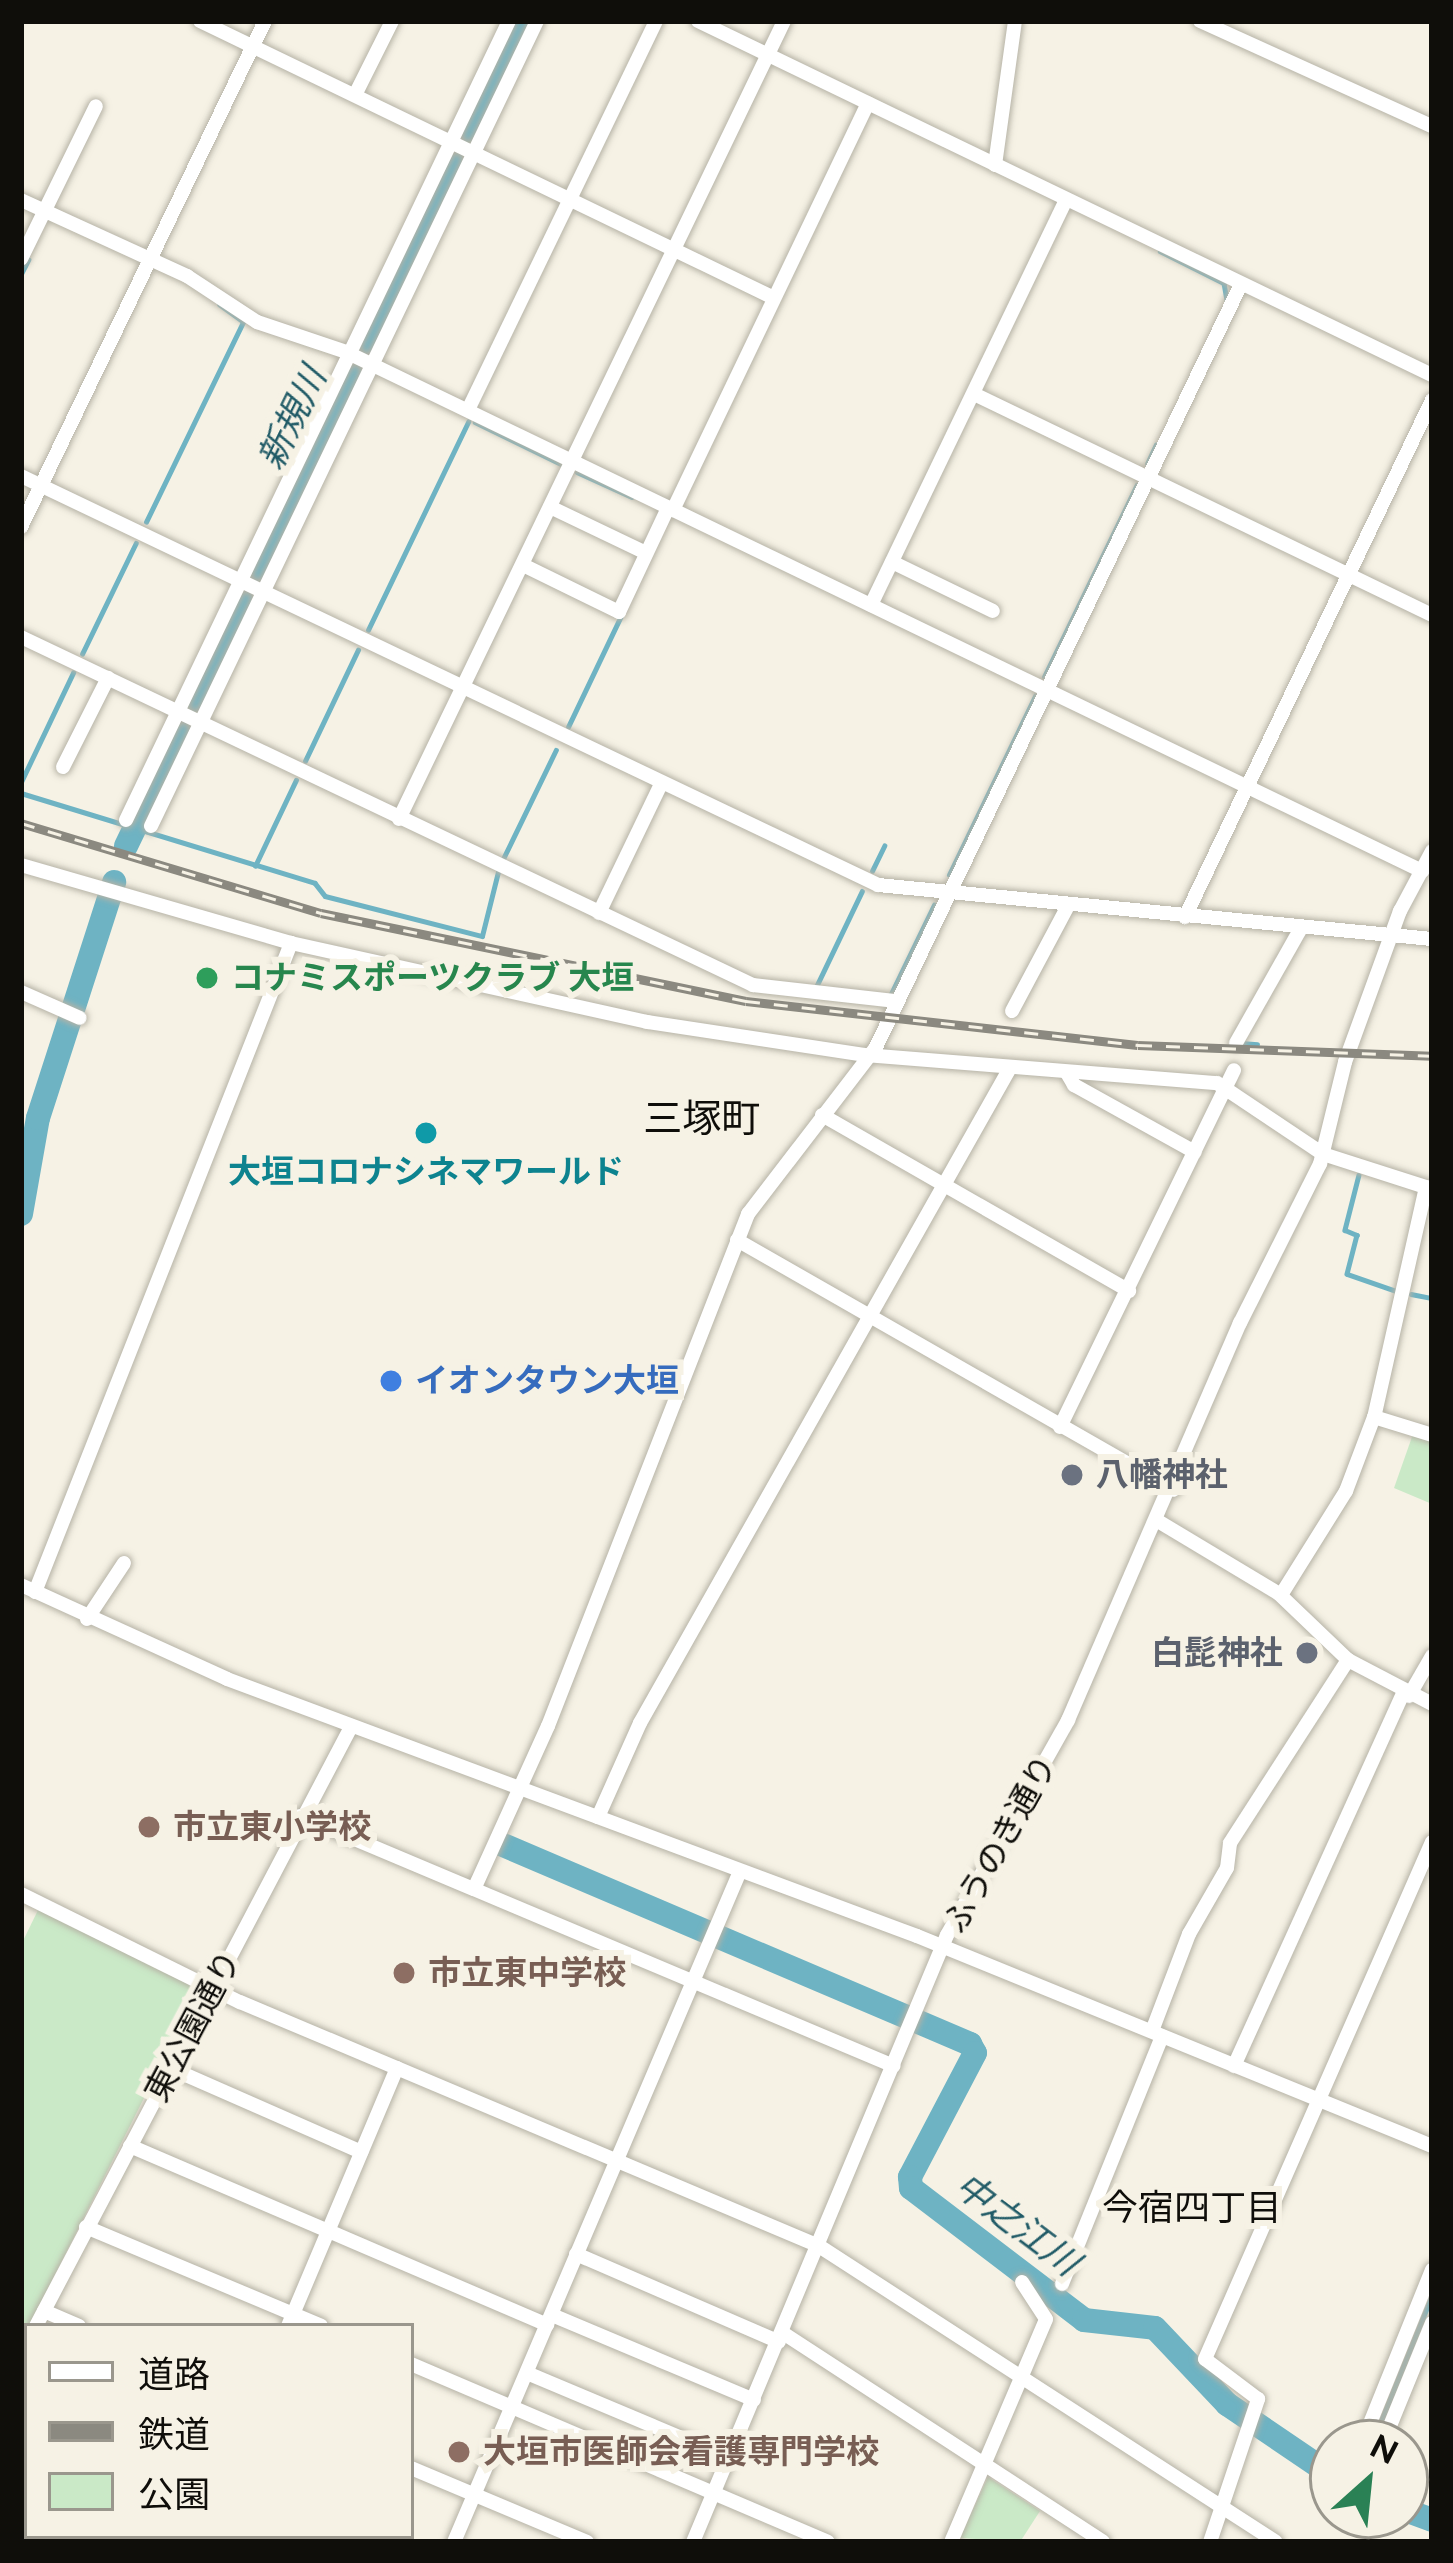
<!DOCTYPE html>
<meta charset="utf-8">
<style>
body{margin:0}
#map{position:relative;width:1453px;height:2563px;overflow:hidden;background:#f6f2e5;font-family:Raleway,"Noto Sans JP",sans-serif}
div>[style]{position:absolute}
.green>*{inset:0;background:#cae9c7}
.stream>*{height:4.5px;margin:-2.25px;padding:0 2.25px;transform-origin:2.25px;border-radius:2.25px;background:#6eb3c3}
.river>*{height:24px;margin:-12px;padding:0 12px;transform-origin:12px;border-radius:12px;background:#6eb3c3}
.roads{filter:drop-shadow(0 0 3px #b6b3a6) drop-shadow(0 0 3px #b6b3a6)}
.minor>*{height:14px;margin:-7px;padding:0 7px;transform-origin:7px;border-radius:7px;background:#fff}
.rail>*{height:9px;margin-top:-4.5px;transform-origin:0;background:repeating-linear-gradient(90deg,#f6f2e5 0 14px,#8b8980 0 28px);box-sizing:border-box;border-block:3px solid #8b8980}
.dots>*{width:33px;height:33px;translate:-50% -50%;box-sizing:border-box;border:6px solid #f6f2e5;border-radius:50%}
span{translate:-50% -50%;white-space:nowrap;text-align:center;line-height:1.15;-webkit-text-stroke:12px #f6f2e5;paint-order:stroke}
.leisure-label{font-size:33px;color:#27864d;font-weight:700}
.left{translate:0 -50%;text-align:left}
.culture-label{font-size:33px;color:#0d838f;font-weight:700}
.shop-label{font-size:33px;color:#366cbe;font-weight:700}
.worship-label{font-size:33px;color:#5b616d;font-weight:700}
.right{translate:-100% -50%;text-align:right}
.education-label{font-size:33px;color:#785e54;font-weight:700}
.street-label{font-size:33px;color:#0f0e0a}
.water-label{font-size:36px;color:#215b67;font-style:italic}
.neighbourhood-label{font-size:36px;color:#0f0e0a}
.quarter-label{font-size:39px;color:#0f0e0a}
.frame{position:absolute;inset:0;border:24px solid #0f0e0a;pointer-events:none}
.legend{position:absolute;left:24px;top:2323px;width:390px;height:216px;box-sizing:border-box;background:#f6f2e5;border:3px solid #9a978d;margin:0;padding:15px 21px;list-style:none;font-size:36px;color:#0f0e0a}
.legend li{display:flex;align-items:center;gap:24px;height:60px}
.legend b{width:60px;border:3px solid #9a978d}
.north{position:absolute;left:1309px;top:2419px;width:120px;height:120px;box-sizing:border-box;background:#f6f2e5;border:3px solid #9a978d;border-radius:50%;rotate:27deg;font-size:33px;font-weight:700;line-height:48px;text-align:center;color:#0f0e0a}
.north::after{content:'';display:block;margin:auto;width:42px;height:54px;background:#2a8155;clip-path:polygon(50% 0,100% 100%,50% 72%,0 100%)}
</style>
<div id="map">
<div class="green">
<div style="clip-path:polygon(1413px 1434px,1432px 1440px,1432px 1504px,1394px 1488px)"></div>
<div style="clip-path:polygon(39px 1908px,200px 1987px,21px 2342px,21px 1945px)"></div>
<div style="clip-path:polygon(988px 2477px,1040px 2511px,1020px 2542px,960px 2538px)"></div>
</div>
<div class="stream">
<div style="left:1160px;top:251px;width:72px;rotate:26.6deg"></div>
<div style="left:1224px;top:283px;width:17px;rotate:80deg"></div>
<div style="left:21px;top:274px;width:16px;rotate:-63deg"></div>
<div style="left:475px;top:422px;width:96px;rotate:26deg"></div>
<div style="left:1147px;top:464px;width:21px;rotate:-65deg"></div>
<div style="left:577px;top:472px;width:60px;rotate:24.4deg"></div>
<div style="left:146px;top:522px;width:222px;rotate:-64.1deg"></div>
<div style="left:243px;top:322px;width:29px;rotate:-144deg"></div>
<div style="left:368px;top:630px;width:231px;rotate:-64.3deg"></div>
<div style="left:82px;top:654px;width:123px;rotate:-64.1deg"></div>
<div style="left:1044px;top:677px;width:213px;rotate:-64.2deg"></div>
<div style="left:568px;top:727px;width:125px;rotate:-64.5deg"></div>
<div style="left:305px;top:761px;width:123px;rotate:-64.5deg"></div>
<div style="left:21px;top:782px;width:121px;rotate:-64.5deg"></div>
<div style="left:21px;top:793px;width:307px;rotate:17deg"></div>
<div style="left:315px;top:883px;width:16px;rotate:52deg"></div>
<div style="left:325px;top:896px;width:162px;rotate:14.3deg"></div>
<div style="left:482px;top:936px;width:66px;rotate:-76deg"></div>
<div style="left:502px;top:861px;width:123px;rotate:-64.1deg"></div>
<div style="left:255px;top:866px;width:95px;rotate:-64.5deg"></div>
<div style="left:872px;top:871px;width:28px;rotate:-64deg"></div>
<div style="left:949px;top:875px;width:199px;rotate:-64.3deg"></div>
<div style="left:816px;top:987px;width:106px;rotate:-64.4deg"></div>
<div style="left:890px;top:996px;width:101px;rotate:-64.2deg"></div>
<div style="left:1241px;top:1043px;width:16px;rotate:4deg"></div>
<div style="left:1359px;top:1175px;width:57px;rotate:104.3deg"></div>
<div style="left:1345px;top:1230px;width:13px;rotate:23deg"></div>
<div style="left:1357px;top:1235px;width:40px;rotate:104.4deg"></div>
<div style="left:1347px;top:1274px;width:52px;rotate:19.1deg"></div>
<div style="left:1411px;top:1294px;width:21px;rotate:11deg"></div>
<div style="left:1372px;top:2443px;width:160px;rotate:-67.9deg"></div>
</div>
<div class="river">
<div style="left:126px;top:846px;width:916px;rotate:-64.25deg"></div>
<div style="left:21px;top:1214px;width:97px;rotate:-80deg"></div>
<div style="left:38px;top:1118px;width:248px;rotate:-72.1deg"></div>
<div style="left:503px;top:1845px;width:508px;rotate:23.08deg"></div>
<div style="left:970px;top:2044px;width:10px;rotate:61deg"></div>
<div style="left:975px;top:2053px;width:140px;rotate:117.7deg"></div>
<div style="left:910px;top:2177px;width:11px;rotate:85deg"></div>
<div style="left:911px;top:2188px;width:218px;rotate:37.3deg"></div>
<div style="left:1084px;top:2320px;width:71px;rotate:6.4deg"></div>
<div style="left:1155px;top:2328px;width:105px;rotate:46.5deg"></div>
<div style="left:1227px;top:2404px;width:128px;rotate:34.2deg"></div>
<div style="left:1405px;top:2510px;width:29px;rotate:20deg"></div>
</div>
<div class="roads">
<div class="minor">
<div style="left:200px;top:21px;width:637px;rotate:25.76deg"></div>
<div style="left:698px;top:21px;width:815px;rotate:25.75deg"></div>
<div style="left:1200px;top:21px;width:255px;rotate:24.4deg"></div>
<div style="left:355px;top:95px;width:83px;rotate:-63.4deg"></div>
<div style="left:995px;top:165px;width:145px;rotate:-82.1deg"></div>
<div style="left:21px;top:200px;width:183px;rotate:24.6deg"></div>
<div style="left:187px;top:276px;width:84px;rotate:33.3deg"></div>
<div style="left:257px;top:322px;width:94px;rotate:18.6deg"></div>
<div style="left:346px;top:352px;width:1195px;rotate:25.75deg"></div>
<div style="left:21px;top:259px;width:170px;rotate:-63.9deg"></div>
<div style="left:974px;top:394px;width:509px;rotate:25.76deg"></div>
<div style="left:468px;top:410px;width:432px;rotate:-64.2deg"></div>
<div style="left:21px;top:476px;width:950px;rotate:25.51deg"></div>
<div style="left:878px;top:885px;width:557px;rotate:5.57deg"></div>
<div style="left:550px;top:507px;width:106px;rotate:25.6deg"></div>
<div style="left:673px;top:510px;width:451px;rotate:-64.4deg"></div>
<div style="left:21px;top:527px;width:562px;rotate:-64.26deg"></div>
<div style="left:892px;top:562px;width:112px;rotate:25.9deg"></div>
<div style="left:523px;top:565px;width:107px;rotate:26.1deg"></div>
<div style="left:619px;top:612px;width:115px;rotate:-64.8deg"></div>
<div style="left:871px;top:605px;width:450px;rotate:-64.3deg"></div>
<div style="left:21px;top:637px;width:811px;rotate:25.43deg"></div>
<div style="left:753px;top:985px;width:144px;rotate:6.4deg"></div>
<div style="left:63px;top:767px;width:100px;rotate:-63.2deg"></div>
<div style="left:399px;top:819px;width:886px;rotate:-64.24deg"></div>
<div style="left:126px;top:820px;width:886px;rotate:-64.39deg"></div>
<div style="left:151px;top:826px;width:893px;rotate:-64.38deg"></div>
<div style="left:21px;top:865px;width:281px;rotate:16.1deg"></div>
<div style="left:291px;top:943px;width:365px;rotate:12.5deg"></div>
<div style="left:647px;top:1022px;width:221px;rotate:8.6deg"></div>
<div style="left:866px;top:1055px;width:352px;rotate:4.6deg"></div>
<div style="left:1217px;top:1083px;width:128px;rotate:33.8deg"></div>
<div style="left:1323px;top:1154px;width:114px;rotate:17.8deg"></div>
<div style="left:599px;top:913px;width:143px;rotate:-64.3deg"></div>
<div style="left:1185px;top:917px;width:573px;rotate:-64.46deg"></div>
<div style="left:21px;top:992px;width:64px;rotate:23.8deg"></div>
<div style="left:1012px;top:1011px;width:121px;rotate:-62deg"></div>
<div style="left:1236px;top:1043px;width:132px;rotate:-60.5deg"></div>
<div style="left:1067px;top:1073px;width:14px;rotate:60deg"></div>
<div style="left:1074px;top:1085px;width:138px;rotate:29deg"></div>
<div style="left:822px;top:1115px;width:354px;rotate:29.8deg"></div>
<div style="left:1426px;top:1187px;width:236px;rotate:102.7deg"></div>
<div style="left:1374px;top:1417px;width:61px;rotate:17.2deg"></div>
<div style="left:737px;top:1240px;width:503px;rotate:29.77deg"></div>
<div style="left:1060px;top:1427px;width:397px;rotate:-64deg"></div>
<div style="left:1158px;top:1521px;width:140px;rotate:31deg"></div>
<div style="left:1278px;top:1593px;width:97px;rotate:43.7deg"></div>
<div style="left:21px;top:1585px;width:226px;rotate:24.5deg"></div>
<div style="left:227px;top:1679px;width:736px;rotate:20.43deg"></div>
<div style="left:917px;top:1936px;width:556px;rotate:22.18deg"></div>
<div style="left:35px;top:1592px;width:698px;rotate:-68.47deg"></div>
<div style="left:1281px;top:1595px;width:123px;rotate:-58deg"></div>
<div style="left:1346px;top:1491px;width:79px;rotate:-69.3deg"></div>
<div style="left:87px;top:1619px;width:67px;rotate:-56.5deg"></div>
<div style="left:1409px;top:1696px;width:46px;rotate:-60.1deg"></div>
<div style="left:300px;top:1816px;width:644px;rotate:22.83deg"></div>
<div style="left:598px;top:1817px;width:103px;rotate:-65.9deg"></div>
<div style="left:640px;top:1723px;width:752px;rotate:-60.54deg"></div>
<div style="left:474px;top:1889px;width:179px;rotate:-65.6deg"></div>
<div style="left:548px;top:1726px;width:550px;rotate:-68.66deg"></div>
<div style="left:748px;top:1214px;width:210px;rotate:-52.5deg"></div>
<div style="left:876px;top:1047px;width:846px;rotate:-64.43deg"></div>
<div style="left:21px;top:1894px;width:244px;rotate:26.3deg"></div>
<div style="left:240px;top:2002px;width:628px;rotate:22.85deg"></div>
<div style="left:819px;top:2246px;width:544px;rotate:32.93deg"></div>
<div style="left:1152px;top:2031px;width:104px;rotate:-69.1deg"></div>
<div style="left:1189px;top:1934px;width:76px;rotate:-60.1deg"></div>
<div style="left:1227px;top:1868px;width:25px;rotate:-83deg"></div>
<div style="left:1230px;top:1843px;width:218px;rotate:-57.2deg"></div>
<div style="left:1348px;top:1660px;width:95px;rotate:27.6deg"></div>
<div style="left:1234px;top:2066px;width:409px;rotate:-65.6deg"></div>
<div style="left:170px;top:2068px;width:209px;rotate:23.7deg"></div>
<div style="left:130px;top:2146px;width:454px;rotate:23.2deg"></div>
<div style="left:86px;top:2227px;width:255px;rotate:22.8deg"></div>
<div style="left:576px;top:2254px;width:221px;rotate:23.4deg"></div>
<div style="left:1062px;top:2284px;width:267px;rotate:-68deg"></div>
<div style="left:44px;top:2311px;width:38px;rotate:23deg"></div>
<div style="left:552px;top:2315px;width:219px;rotate:22.8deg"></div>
<div style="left:36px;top:2326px;width:677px;rotate:-62.26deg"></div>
<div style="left:288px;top:2326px;width:280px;rotate:-67.1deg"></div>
<div style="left:783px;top:2333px;width:382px;rotate:33.1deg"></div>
<div style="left:21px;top:2356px;width:13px;rotate:-63deg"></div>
<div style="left:411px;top:2364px;width:453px;rotate:23.1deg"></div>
<div style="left:527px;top:2373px;width:219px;rotate:22.8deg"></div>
<div style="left:1362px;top:2443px;width:187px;rotate:-68deg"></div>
<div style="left:1383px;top:2443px;width:130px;rotate:-67.8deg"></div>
<div style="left:411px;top:2468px;width:191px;rotate:22.8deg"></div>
<div style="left:21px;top:2509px;width:7px;rotate:27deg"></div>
<div style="left:83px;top:2536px;width:16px;rotate:22deg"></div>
<div style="left:200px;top:2542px;width:7px;rotate:-63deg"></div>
<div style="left:454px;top:2542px;width:729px;rotate:-66.91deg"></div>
<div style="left:693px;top:2542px;width:658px;rotate:-67.29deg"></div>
<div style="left:947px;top:1935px;width:247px;rotate:-60.6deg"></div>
<div style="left:1068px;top:1720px;width:433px;rotate:-66.6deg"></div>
<div style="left:1240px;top:1323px;width:178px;rotate:-63.3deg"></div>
<div style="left:1320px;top:1164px;width:105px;rotate:-76.2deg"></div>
<div style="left:1345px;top:1062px;width:161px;rotate:-70deg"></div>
<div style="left:1400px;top:911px;width:68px;rotate:-61.9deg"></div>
<div style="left:951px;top:2542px;width:242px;rotate:-66.9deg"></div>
<div style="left:1046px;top:2319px;width:44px;rotate:-123deg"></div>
<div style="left:1210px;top:2542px;width:151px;rotate:-71.4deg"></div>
<div style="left:1258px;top:2399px;width:66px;rotate:-143deg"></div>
<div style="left:1205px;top:2359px;width:565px;rotate:-66.3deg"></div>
</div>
</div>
<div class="rail">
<div style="left:21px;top:823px;width:313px;rotate:16.7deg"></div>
<div style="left:321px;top:913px;width:434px;rotate:11.7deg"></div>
<div style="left:746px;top:1001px;width:394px;rotate:6.4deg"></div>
<div style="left:1138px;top:1045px;width:294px;rotate:2.1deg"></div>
</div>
<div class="dots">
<div style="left:207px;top:978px;background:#2e9e5b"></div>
<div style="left:426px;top:1133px;background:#0f9aa8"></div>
<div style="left:391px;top:1381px;background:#3f7fe0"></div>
<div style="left:1072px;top:1475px;background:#6b7280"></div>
<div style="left:1307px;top:1653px;background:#6b7280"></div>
<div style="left:149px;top:1827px;background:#8d6e63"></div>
<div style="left:404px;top:1973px;background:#8d6e63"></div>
<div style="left:459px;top:2452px;background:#8d6e63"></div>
</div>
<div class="leisure-label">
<span class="left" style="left:231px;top:978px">コナミスポーツクラブ 大垣</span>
</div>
<div class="culture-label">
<span style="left:426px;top:1172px">大垣コロナシネマワールド</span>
</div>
<div class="shop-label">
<span class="left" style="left:415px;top:1381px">イオンタウン大垣</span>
</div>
<div class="worship-label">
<span class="left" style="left:1096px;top:1475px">八幡神社</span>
<span class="right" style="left:1283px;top:1653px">白髭神社</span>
</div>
<div class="education-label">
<span class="left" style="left:173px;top:1827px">市立東小学校</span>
<span class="left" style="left:428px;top:1973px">市立東中学校</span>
<span class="left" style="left:483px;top:2452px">大垣市医師会看護専門学校</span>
</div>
<div class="street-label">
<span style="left:1000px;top:1844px;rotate:-61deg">ふうのき通り</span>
<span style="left:193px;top:2026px;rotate:-62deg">東公園通り</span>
</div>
<div class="water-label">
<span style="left:292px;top:418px;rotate:-64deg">新規川</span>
<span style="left:1017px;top:2224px;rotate:37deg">中之江川</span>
</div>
<div class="neighbourhood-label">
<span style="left:1192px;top:2208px">今宿四丁目</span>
</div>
<div class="quarter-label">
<span style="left:702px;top:1118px">三塚町</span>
</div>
<div class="frame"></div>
<ul class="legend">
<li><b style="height:15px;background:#fff"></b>道路</li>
<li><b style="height:15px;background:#8b8980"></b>鉄道</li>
<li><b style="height:33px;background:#cae9c7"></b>公園</li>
</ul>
<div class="north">N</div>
</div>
